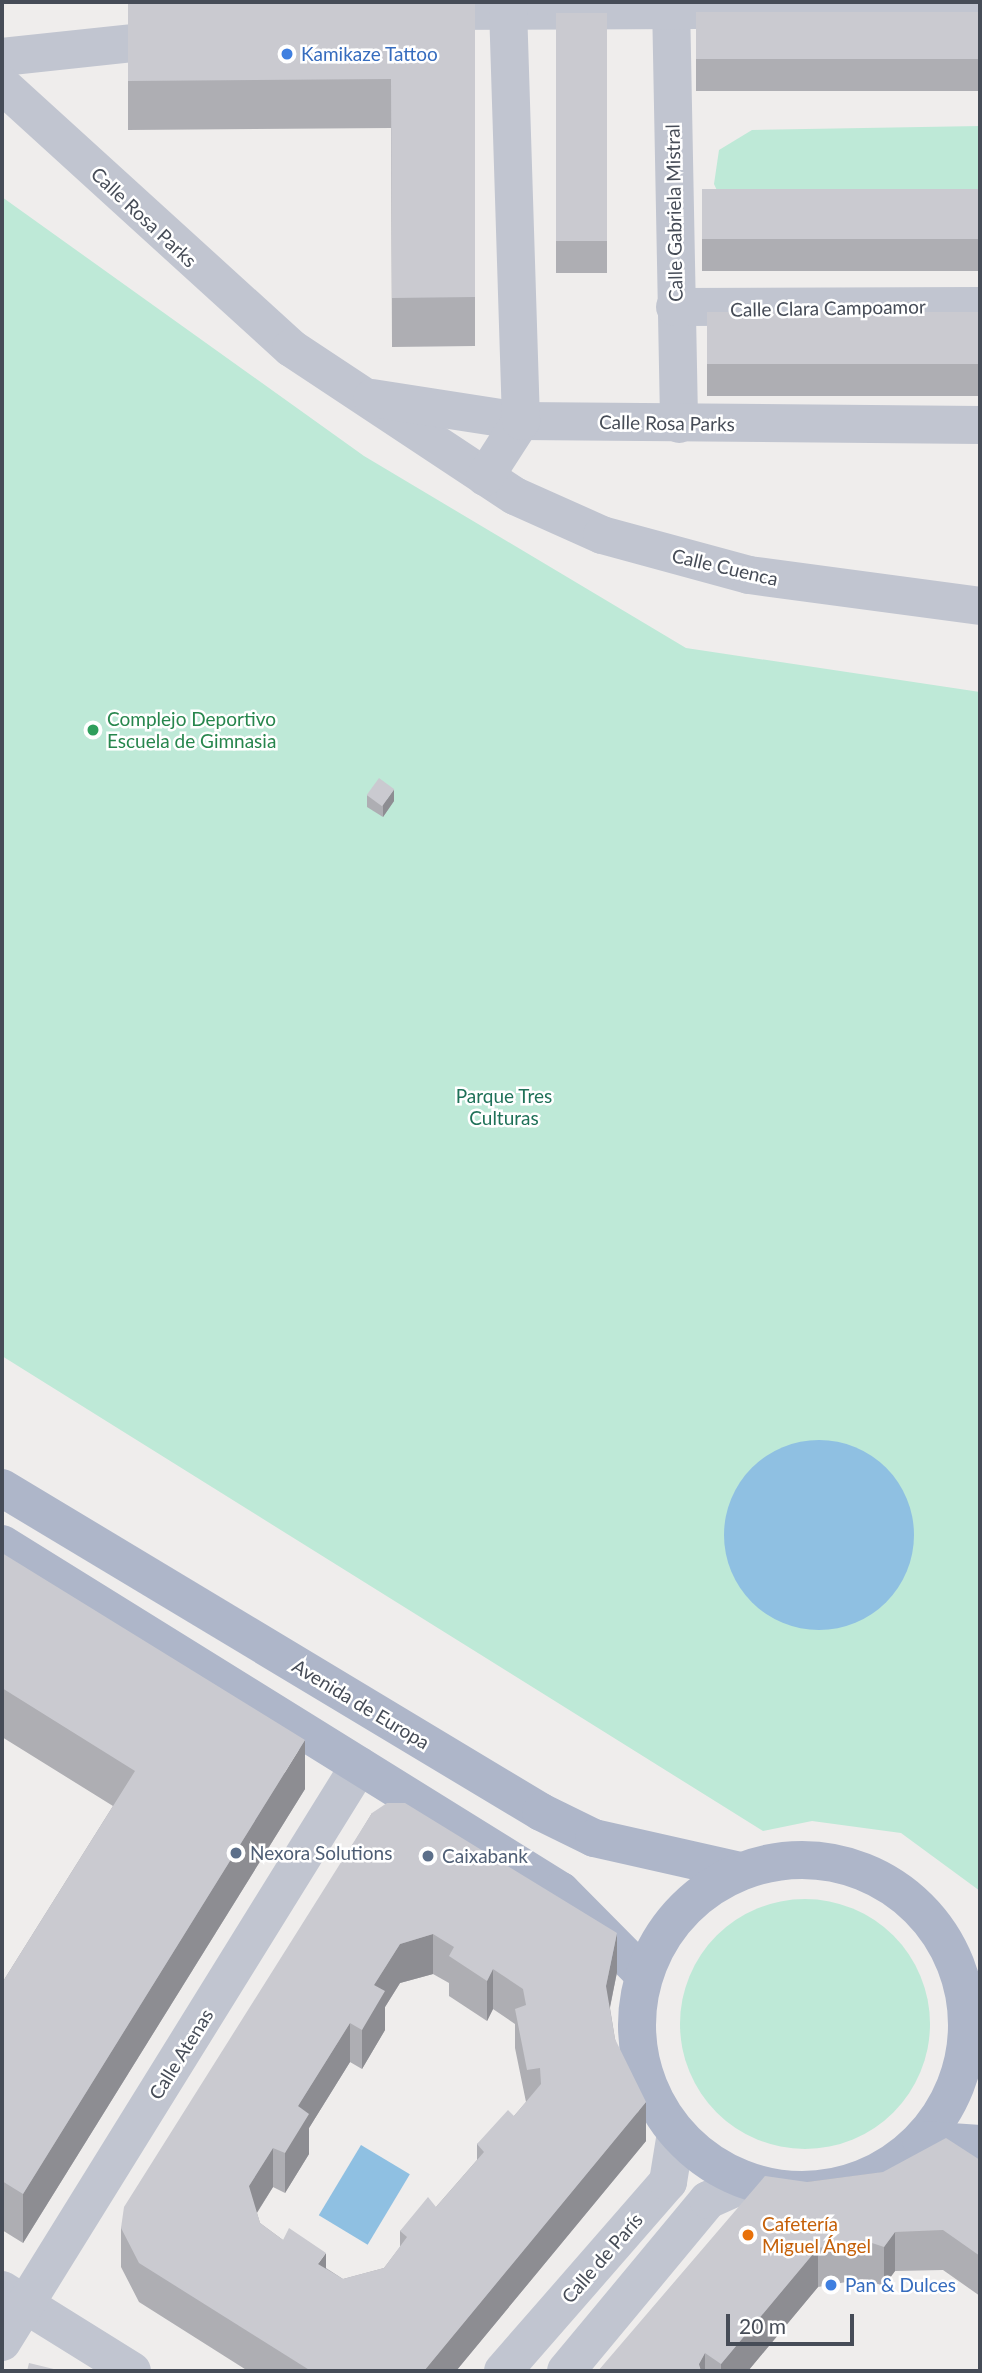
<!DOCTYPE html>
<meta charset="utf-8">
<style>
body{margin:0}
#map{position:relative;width:982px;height:2373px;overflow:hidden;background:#efedec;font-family:Lato,sans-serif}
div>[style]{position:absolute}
.green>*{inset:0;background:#bee9d7}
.round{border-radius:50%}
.water>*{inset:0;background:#8fc0e2;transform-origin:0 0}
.minor>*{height:38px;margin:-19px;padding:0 19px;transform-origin:19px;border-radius:19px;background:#c1c5d0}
.major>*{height:38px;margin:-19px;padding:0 19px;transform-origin:19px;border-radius:19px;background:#aeb6c9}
.major>.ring{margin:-19px;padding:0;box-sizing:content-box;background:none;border:38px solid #aeb6c9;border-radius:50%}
.wall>*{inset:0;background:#aeaeb3;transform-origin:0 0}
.shaded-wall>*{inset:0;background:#8d8d92}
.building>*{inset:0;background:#cacad0;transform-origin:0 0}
.dots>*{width:19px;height:19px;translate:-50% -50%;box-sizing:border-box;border:4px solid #fff;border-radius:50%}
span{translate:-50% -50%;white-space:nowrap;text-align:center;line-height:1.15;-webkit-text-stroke:5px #fff;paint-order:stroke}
.shop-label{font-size:19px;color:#366cbe}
.left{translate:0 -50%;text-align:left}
.street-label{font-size:19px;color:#464c57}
.leisure-label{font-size:19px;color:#27864d}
.park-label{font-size:19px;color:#1f7158}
.service-label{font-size:19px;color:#4e5e75}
.food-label{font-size:19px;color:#c56008}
.frame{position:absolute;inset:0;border:4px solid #464c57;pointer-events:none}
.scale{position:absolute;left:726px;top:2314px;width:128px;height:32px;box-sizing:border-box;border:4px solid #464c57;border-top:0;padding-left:9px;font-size:21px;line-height:24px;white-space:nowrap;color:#464c57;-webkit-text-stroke:5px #fff;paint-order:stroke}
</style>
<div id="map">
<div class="green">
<div style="clip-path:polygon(980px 126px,980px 201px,721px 199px,714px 184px,719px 150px,752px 130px)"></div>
<div style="clip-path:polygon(2px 197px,364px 456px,686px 648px,980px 692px,980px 1891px,901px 1833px,812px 1821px,763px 1831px,2px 1356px)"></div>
<div class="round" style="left:680px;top:1899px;width:250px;height:250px"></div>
</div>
<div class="water">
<div class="round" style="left:724px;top:1440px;width:190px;height:190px"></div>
<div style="left:361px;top:2145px;width:57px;height:82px;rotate:31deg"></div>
</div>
<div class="minor">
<div style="left:671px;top:2px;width:422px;rotate:88.9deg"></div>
<div style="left:423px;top:11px;width:557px;rotate:-0.21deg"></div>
<div style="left:2px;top:57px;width:180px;rotate:-6.1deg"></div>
<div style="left:2px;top:85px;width:391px;rotate:42.3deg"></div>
<div style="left:291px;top:348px;width:268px;rotate:33.5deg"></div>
<div style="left:515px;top:496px;width:95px;rotate:24.1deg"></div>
<div style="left:602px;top:535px;width:152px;rotate:15.2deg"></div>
<div style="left:749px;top:575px;width:233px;rotate:7.6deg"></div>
<div style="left:675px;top:307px;width:305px;rotate:-0.2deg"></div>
<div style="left:372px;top:398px;width:151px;rotate:8.8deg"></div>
<div style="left:521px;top:421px;width:459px;rotate:0.5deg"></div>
<div style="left:485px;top:477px;width:67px;rotate:-57.3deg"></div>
<div style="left:521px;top:421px;width:410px;rotate:-91.8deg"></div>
<div style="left:2px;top:2290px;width:153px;rotate:31.9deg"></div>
<div style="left:2px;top:2342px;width:678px;rotate:-58.21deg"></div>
<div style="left:503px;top:2371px;width:251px;rotate:-48.9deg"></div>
<div style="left:668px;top:2182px;width:50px;rotate:-80.7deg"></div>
<div style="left:566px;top:2371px;width:222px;rotate:-50.3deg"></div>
<div style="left:708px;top:2200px;width:44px;rotate:-24.2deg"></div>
</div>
<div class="major">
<div style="left:2px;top:1488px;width:629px;rotate:31.01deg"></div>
<div style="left:541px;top:1812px;width:59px;rotate:26.1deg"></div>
<div style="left:594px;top:1838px;width:150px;rotate:12.7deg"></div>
<div style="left:2px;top:1544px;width:658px;rotate:31.83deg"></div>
<div style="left:561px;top:1891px;width:118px;rotate:45.3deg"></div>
<div class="ring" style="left:637px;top:1860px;width:292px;height:292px"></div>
<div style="left:921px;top:2140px;width:59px;rotate:3.9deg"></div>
</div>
<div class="wall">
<div style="clip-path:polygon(128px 2px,475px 2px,475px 346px,392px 347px,391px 128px,128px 130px)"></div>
<div style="left:980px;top:12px;width:79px;height:284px;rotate:90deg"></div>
<div style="left:556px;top:13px;width:51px;height:260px"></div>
<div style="left:980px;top:189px;width:82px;height:278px;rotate:90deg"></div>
<div style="left:980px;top:312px;width:84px;height:273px;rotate:90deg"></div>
<div style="clip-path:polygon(367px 795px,394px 801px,383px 817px,367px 807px)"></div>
<div style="clip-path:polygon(2px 1553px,305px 1789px,23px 2243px,2px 2230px,2px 1983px,113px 1806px,2px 1737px)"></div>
<div style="clip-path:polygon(evenodd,372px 1813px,617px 1972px,610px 2008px,615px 2039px,646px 2141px,456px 2371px,248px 2371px,139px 2302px,121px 2267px,121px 2228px,372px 1813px,433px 1974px,449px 1983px,449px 1996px,487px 2021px,493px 2009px,515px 2024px,515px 2048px,526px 2102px,514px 2116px,477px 2144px,477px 2160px,436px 2207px,400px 2231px,400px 2247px,384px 2268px,343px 2279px,283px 2240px,260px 2223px,257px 2213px,273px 2187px,285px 2193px,309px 2154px,309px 2128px,350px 2062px,362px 2069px,385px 2030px,385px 2007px,400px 1983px,433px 1974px)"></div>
<div style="clip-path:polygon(980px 2160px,980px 2296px,943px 2270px,895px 2271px,884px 2286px,863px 2279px,818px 2287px,748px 2371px,598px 2371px,807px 2182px)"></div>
</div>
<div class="shaded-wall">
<div style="clip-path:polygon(394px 789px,394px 801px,383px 817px,383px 805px)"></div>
<div style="clip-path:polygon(305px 1740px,305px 1789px,23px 2243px,23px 2194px)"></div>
<div style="clip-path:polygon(617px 1933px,617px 1972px,606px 2026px,606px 1986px)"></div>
<div style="clip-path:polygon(433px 1934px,433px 1974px,400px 1983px,385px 2007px,385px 2030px,362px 2069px,362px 2030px,374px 1985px,400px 1944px)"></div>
<div style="clip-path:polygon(493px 1969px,493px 2009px,487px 2021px,487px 1981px)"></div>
<div style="clip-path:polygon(350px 2023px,350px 2062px,309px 2128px,309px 2154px,285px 2193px,285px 2153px,298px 2106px)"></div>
<div style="clip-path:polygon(646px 2102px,646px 2141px,456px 2371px,424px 2371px)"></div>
<div style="clip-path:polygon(273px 2148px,273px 2187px,249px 2225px,249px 2186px)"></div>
<div style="clip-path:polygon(895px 2232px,895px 2271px,884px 2286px,884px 2247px)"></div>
<div style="clip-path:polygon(818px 2248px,818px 2287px,748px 2371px,721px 2371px,721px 2364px)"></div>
<div style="clip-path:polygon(326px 2253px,326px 2292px,318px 2264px)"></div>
<div style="clip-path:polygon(705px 2353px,705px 2371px,699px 2371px,699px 2364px)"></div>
</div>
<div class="building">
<div style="clip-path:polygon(128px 2px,475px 2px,475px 297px,392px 298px,391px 79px,128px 81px)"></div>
<div style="left:980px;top:12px;width:47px;height:284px;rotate:90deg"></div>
<div style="left:556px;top:13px;width:51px;height:228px"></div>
<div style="left:980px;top:189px;width:50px;height:278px;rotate:90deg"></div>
<div style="left:980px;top:312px;width:52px;height:273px;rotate:90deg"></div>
<div style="left:379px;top:778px;width:19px;height:21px;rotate:36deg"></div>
<div style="clip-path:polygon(2px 1553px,305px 1740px,23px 2194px,2px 2181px,2px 1983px,135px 1771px,2px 1688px)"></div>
<div style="clip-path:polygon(evenodd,387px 1803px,405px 1803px,617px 1933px,606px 1986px,615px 2039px,646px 2102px,424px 2371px,311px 2371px,139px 2263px,121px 2228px,124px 2207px,372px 1813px,387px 1803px,433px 1934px,454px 1947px,449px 1956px,487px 1981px,493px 1969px,523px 1989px,526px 2005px,515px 2009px,527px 2070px,540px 2068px,541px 2084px,514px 2116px,508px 2110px,477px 2144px,484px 2152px,436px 2207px,428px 2197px,400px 2231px,407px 2237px,384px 2268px,343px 2279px,318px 2264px,326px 2253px,289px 2228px,283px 2240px,260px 2223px,249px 2186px,273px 2148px,285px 2153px,309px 2114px,298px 2106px,350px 2023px,362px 2030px,385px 1991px,374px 1985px,400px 1944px,433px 1934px)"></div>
<div style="clip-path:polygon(946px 2138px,980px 2160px,980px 2256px,943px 2230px,895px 2232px,884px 2247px,863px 2240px,818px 2248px,721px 2364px,705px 2353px,699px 2364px,701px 2371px,598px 2371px,765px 2176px,807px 2182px,883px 2172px)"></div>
<div style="clip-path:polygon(29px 2363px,62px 2371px,27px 2371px)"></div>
</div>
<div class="dots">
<div style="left:287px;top:54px;background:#3f7fe0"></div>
<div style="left:93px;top:730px;background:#2e9e5b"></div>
<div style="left:236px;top:1853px;background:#5c6f8a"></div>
<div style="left:428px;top:1856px;background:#5c6f8a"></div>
<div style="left:748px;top:2235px;background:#e8710a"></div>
<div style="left:831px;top:2285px;background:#3f7fe0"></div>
</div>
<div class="shop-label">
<span class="left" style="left:301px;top:54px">Kamikaze Tattoo</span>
<span class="left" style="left:845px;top:2285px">Pan &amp; Dulces</span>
</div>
<div class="street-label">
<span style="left:674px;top:213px;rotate:-91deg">Calle Gabriela Mistral</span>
<span style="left:144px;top:217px;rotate:43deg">Calle Rosa Parks</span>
<span style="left:828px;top:308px;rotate:-1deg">Calle Clara Campoamor</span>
<span style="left:667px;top:423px;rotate:1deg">Calle Rosa Parks</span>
<span style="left:725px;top:567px;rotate:13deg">Calle Cuenca</span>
<span style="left:361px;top:1704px;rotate:31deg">Avenida de Europa</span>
<span style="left:181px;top:2054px;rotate:-58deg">Calle Atenas</span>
<span style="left:602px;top:2258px;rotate:-49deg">Calle de París</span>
</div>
<div class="leisure-label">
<span class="left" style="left:107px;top:730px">Complejo Deportivo<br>Escuela de Gimnasia</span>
</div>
<div class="park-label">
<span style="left:504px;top:1107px">Parque Tres<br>Culturas</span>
</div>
<div class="service-label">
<span class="left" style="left:250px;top:1853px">Nexora Solutions</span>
<span class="left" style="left:442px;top:1856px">Caixabank</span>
</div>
<div class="food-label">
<span class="left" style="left:762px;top:2235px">Cafetería<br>Miguel Ángel</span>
</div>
<div class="frame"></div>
<div class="scale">20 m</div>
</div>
